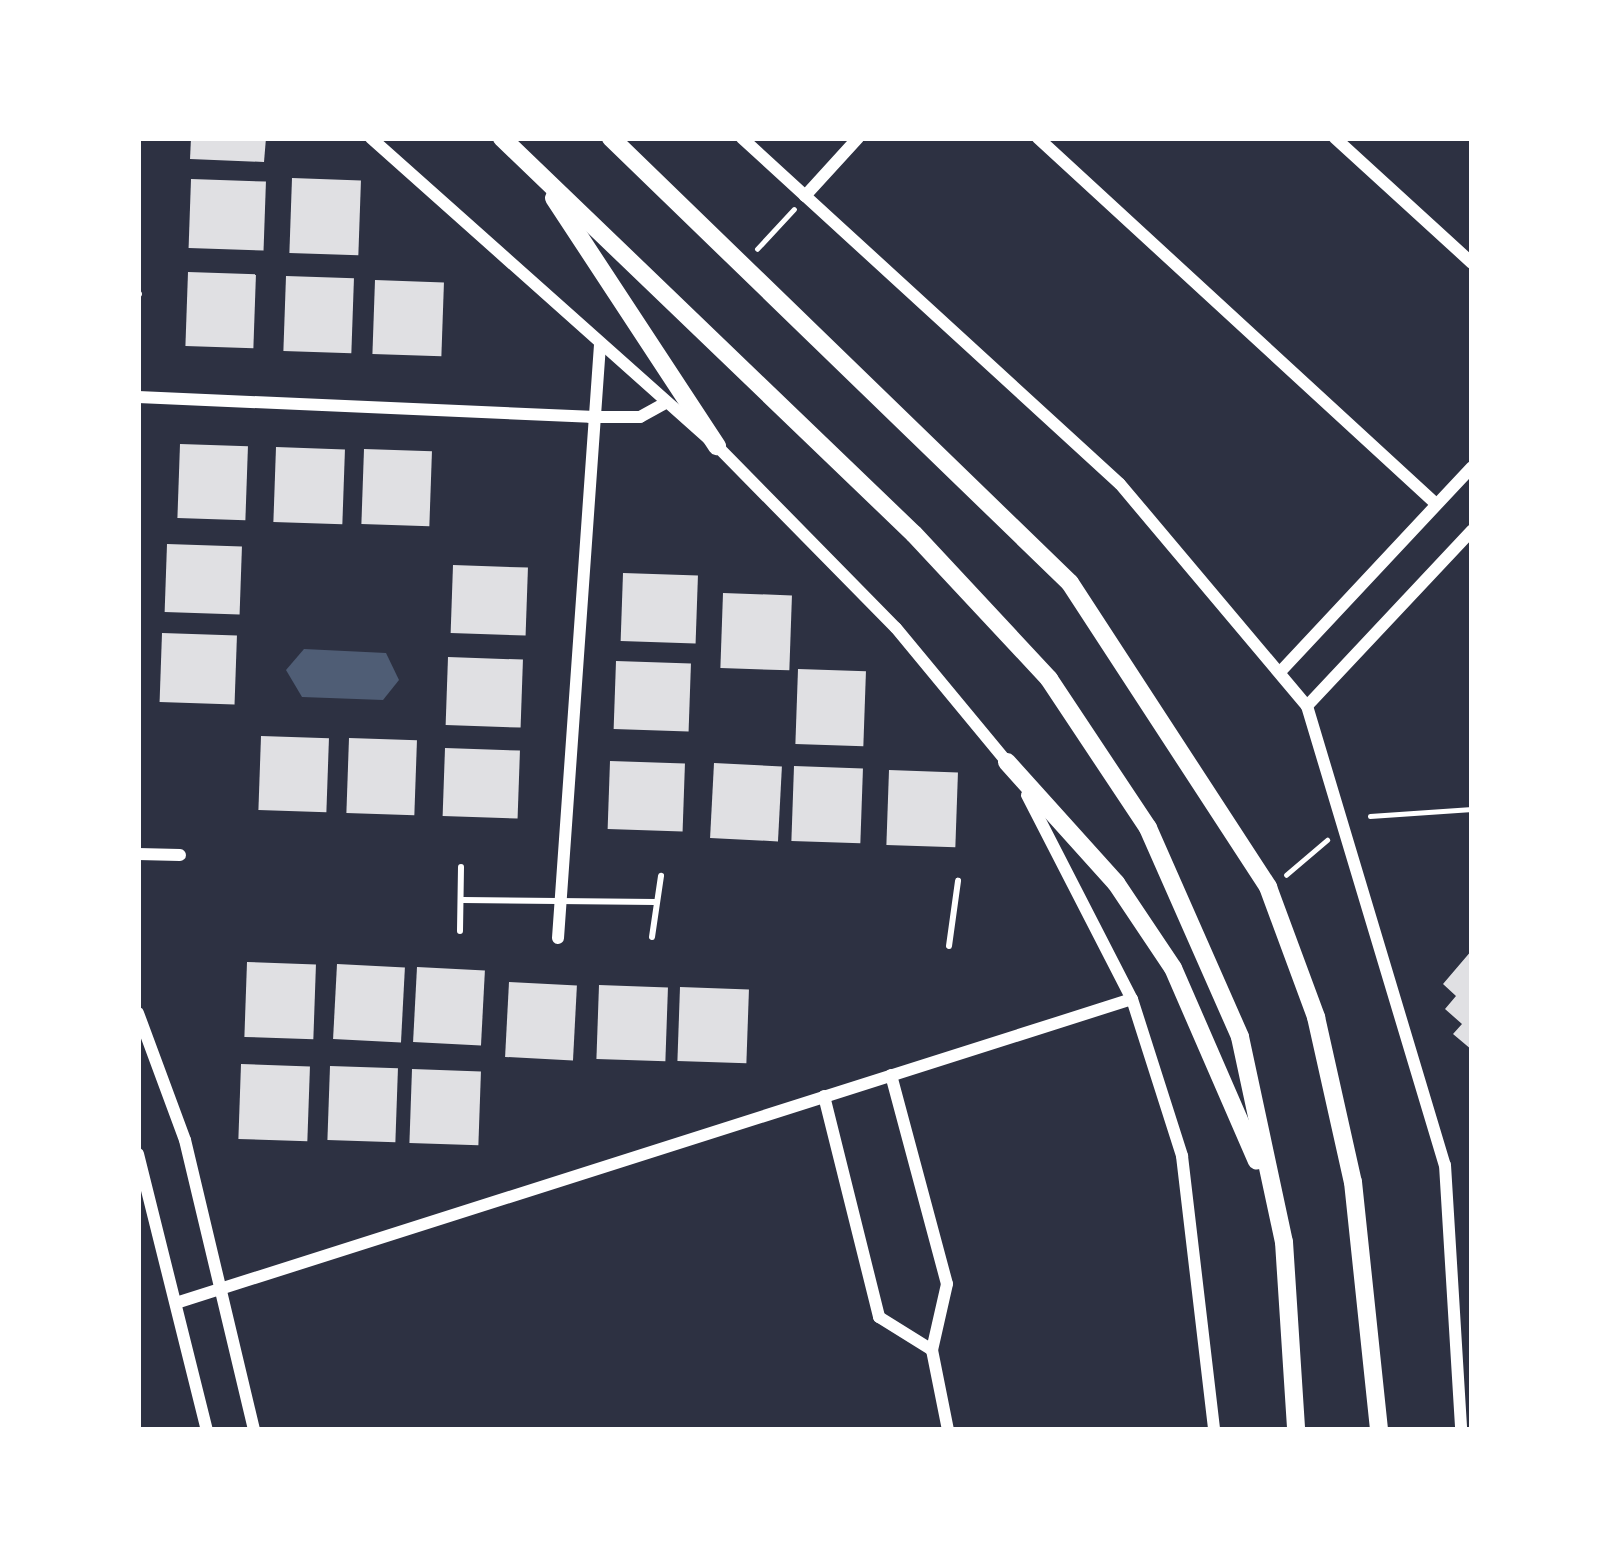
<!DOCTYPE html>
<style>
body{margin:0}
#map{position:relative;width:1610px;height:1568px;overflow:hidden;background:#2d3142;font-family:Raleway,sans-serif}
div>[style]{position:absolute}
.water>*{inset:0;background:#4f5d75}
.building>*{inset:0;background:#e0e0e3;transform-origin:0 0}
.path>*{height:4.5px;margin:-2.25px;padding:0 2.25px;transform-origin:2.25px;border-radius:2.25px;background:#fff}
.service>*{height:6px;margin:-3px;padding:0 3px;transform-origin:3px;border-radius:3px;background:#fff}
.minor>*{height:12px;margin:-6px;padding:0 6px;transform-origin:6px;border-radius:6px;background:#fff}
.primary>*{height:18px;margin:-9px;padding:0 9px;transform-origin:9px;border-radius:9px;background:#fff}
span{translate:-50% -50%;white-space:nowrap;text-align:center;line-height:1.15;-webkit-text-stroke:9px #fff;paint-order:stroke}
.frame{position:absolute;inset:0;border:141px solid #fff;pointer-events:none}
</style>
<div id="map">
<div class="water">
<div style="clip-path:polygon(304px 649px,386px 653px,399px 680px,383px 700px,302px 697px,286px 670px)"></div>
</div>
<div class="building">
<div style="clip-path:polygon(191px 138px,266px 138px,264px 162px,190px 159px)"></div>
<div style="left:292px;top:178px;width:69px;height:75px;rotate:2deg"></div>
<div style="left:191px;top:179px;width:75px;height:69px;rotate:2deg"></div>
<div style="left:188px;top:272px;width:68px;height:74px;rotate:2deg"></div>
<div style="left:286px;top:276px;width:68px;height:75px;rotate:2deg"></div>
<div style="left:375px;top:280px;width:69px;height:74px;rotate:2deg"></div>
<div style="left:180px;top:444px;width:68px;height:74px;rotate:2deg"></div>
<div style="left:276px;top:447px;width:69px;height:75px;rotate:2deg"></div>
<div style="left:364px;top:449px;width:68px;height:75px;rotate:2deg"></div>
<div style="left:167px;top:544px;width:75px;height:68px;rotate:2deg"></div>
<div style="left:453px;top:565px;width:75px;height:68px;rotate:2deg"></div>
<div style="left:623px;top:573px;width:75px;height:68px;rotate:2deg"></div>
<div style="left:723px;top:593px;width:69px;height:75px;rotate:2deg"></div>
<div style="left:162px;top:633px;width:75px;height:69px;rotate:2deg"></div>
<div style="left:448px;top:657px;width:75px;height:68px;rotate:2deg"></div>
<div style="left:616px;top:661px;width:75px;height:68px;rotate:2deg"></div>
<div style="left:798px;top:669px;width:68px;height:75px;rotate:2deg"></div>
<div style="left:261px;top:736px;width:68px;height:74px;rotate:2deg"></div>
<div style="left:349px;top:738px;width:68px;height:75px;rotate:2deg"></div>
<div style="left:445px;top:748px;width:75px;height:68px;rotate:2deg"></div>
<div style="left:610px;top:761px;width:75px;height:68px;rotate:2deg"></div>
<div style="left:714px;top:763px;width:68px;height:75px;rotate:3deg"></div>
<div style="left:794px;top:766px;width:69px;height:75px;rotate:2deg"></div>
<div style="left:889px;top:770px;width:69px;height:75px;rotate:2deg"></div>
<div style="clip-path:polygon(1472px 950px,1472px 1050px,1453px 1034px,1462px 1024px,1445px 1009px,1456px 996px,1443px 984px)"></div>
<div style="left:247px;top:962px;width:69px;height:75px;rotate:2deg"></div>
<div style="left:337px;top:964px;width:68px;height:75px;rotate:3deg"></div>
<div style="left:417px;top:967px;width:68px;height:75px;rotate:3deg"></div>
<div style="left:509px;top:982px;width:68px;height:75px;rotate:3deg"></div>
<div style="left:599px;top:985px;width:69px;height:74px;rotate:2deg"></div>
<div style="left:680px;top:987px;width:69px;height:74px;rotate:2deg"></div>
<div style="left:241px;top:1064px;width:69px;height:75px;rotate:2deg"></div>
<div style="left:330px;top:1066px;width:68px;height:74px;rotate:2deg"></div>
<div style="left:412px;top:1069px;width:69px;height:74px;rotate:2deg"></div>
</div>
<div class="path">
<div style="left:757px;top:249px;width:54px;rotate:-47.2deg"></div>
<div style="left:1370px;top:816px;width:102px;rotate:-3.9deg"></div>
<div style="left:1286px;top:875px;width:54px;rotate:-40.5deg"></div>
</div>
<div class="service">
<div style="left:138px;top:294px;width:1px"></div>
<div style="left:463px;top:900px;width:193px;rotate:0.6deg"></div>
<div style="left:460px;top:931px;width:64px;rotate:-89.1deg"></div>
<div style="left:652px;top:937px;width:62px;rotate:-81.6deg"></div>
<div style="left:949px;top:946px;width:66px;rotate:-82.1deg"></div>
</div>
<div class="minor">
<div style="left:371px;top:138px;width:463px;rotate:41.7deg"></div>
<div style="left:717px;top:446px;width:255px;rotate:45.5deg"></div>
<div style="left:896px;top:628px;width:180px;rotate:50.4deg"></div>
<div style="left:742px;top:138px;width:512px;rotate:42.47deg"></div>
<div style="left:1120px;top:484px;width:290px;rotate:49.9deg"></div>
<div style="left:1307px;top:706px;width:479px;rotate:73.3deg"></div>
<div style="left:1445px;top:1165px;width:265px;rotate:86.5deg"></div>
<div style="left:1038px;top:138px;width:541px;rotate:42.6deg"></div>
<div style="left:1335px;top:138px;width:185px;rotate:42.4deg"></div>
<div style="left:805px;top:196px;width:79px;rotate:-47.6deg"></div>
<div style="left:138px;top:397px;width:452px;rotate:2.5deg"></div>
<div style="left:590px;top:417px;width:50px"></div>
<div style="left:640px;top:417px;width:29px;rotate:-29deg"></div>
<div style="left:1281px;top:671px;width:279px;rotate:-46.9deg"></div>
<div style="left:1307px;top:706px;width:241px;rotate:-46.8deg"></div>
<div style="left:1027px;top:795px;width:229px;rotate:62.8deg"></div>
<div style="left:1132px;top:999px;width:165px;rotate:72.3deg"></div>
<div style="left:1182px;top:1156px;width:276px;rotate:83.3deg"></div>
<div style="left:138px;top:854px;width:42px;rotate:1.4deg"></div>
<div style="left:558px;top:938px;width:594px;rotate:-85.95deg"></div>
<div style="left:138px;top:1013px;width:135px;rotate:69.7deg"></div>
<div style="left:185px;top:1140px;width:298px;rotate:76.6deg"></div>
<div style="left:891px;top:1075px;width:216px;rotate:75deg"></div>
<div style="left:947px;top:1284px;width:68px;rotate:102.8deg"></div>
<div style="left:932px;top:1350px;width:82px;rotate:78.7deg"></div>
<div style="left:824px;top:1096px;width:228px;rotate:76deg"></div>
<div style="left:879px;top:1317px;width:62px;rotate:31.9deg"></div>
<div style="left:138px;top:1154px;width:284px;rotate:76deg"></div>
<div style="left:176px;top:1303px;width:1003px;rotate:-17.64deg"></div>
</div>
<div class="primary">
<div style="left:502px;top:138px;width:571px;rotate:43.87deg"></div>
<div style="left:914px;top:534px;width:198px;rotate:47deg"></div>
<div style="left:1049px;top:679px;width:179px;rotate:56.4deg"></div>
<div style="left:1148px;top:828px;width:228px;rotate:66.2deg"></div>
<div style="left:1240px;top:1037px;width:210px;rotate:77.9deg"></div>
<div style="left:1284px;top:1242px;width:188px;rotate:86.3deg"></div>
<div style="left:611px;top:138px;width:639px;rotate:44.11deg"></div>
<div style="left:1070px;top:583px;width:363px;rotate:56.9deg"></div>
<div style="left:1268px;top:887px;width:139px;rotate:69.7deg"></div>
<div style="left:1316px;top:1017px;width:169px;rotate:77.4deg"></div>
<div style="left:1353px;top:1182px;width:249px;rotate:84deg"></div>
<div style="left:554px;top:198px;width:297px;rotate:56.7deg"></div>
<div style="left:1007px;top:762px;width:163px;rotate:48deg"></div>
<div style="left:1116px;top:883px;width:102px;rotate:56.2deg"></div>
<div style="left:1173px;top:968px;width:210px;rotate:66.5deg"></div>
</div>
<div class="frame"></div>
</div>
